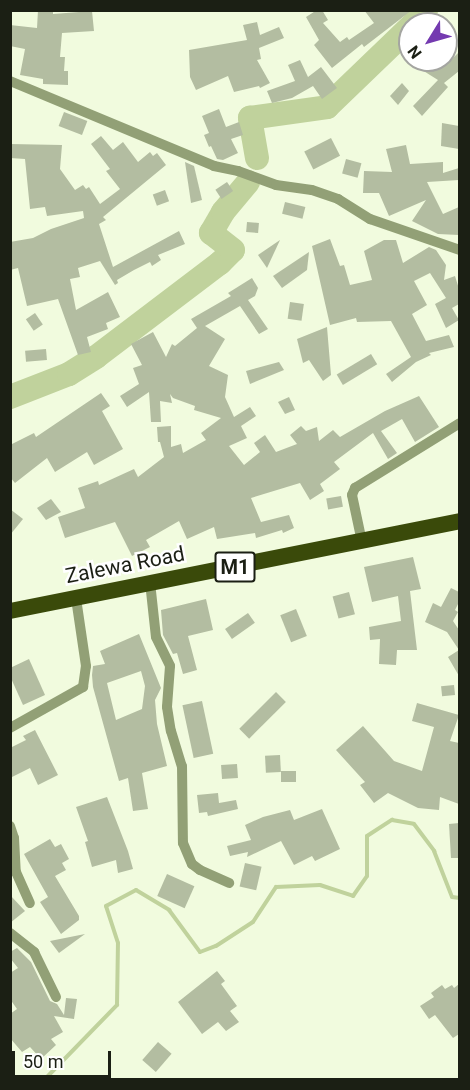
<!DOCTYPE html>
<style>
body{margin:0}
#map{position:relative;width:470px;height:1090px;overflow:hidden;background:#f1fbde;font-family:Roboto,sans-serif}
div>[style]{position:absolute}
.stream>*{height:4px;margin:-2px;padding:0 2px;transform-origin:2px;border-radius:2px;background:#c0d29c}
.river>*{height:24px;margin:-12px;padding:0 12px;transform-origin:12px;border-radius:12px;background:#c0d29c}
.building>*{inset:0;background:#b3bda1;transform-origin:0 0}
.minor>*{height:10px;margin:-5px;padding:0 5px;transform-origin:5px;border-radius:5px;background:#92a076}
.trunk>*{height:16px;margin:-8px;padding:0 8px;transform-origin:8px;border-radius:8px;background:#3a4a0a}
span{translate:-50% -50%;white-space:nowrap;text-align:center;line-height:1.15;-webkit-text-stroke:5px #fff;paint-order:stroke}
.shield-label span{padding:2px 4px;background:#fff;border:2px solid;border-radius:4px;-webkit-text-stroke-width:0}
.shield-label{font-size:20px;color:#1b1f14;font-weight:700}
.street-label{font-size:21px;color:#1b1f14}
.frame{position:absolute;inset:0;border:12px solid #1b1f14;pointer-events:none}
.north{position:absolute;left:398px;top:12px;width:60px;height:60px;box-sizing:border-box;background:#fff;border:2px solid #a4a5a1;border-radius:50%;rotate:233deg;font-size:16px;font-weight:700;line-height:24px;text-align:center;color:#1b1f14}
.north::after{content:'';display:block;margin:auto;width:21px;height:27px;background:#743ab0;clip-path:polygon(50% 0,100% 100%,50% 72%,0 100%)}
.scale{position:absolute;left:12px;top:1051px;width:99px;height:27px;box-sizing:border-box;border:3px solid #1b1f14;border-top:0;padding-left:8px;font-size:18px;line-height:21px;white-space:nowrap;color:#1b1f14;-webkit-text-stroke:4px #fff;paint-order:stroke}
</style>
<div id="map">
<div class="stream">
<div style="left:10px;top:1079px;width:36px;rotate:-2deg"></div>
<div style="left:46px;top:1078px;width:102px;rotate:-45.8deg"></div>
<div style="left:117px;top:1005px;width:62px;rotate:-89.1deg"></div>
<div style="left:118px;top:943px;width:39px;rotate:-108deg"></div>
<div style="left:106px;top:906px;width:34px;rotate:-28deg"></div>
<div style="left:136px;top:890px;width:39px;rotate:31deg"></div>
<div style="left:169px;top:910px;width:52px;rotate:53.6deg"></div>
<div style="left:200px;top:952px;width:17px;rotate:-21deg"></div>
<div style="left:216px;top:946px;width:44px;rotate:-33deg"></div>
<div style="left:253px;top:922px;width:42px;rotate:-56.7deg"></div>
<div style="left:276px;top:887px;width:44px;rotate:-2.6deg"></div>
<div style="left:320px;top:885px;width:35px;rotate:18deg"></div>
<div style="left:353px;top:896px;width:24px;rotate:-55deg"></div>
<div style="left:367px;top:876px;width:40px;rotate:-90deg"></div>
<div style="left:367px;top:836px;width:30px;rotate:-33deg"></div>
<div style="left:392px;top:820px;width:22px;rotate:10deg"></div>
<div style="left:414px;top:824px;width:34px;rotate:53deg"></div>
<div style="left:434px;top:851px;width:49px;rotate:68.6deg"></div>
<div style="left:452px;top:897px;width:8px;rotate:7deg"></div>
</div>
<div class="river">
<div style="left:413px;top:24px;width:19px;rotate:-47deg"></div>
<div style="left:257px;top:158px;width:41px;rotate:-99.9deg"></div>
<div style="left:250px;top:118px;width:78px;rotate:-8.1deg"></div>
<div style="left:327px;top:107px;width:115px;rotate:-43.9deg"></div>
<div style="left:10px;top:397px;width:63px;rotate:-21.3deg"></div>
<div style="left:69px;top:374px;width:32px;rotate:-32deg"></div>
<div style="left:96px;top:357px;width:156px;rotate:-37.2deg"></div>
<div style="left:220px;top:263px;width:18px;rotate:-45deg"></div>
<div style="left:233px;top:250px;width:28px;rotate:-142deg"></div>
<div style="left:211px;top:233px;width:24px;rotate:-60deg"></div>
<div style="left:223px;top:212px;width:39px;rotate:-50deg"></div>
</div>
<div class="building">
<div style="clip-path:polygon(38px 10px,53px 10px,53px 14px,92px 11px,94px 31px,62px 33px,60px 57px,65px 57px,64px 71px,68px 71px,68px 85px,43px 84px,43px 79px,20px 75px,25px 49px,10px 46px,10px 25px,37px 28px)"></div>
<div style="clip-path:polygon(317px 10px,322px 10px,328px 20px,323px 23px,340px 42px,347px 37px,349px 40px,374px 23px,364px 10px,412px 10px,364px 47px,362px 44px,332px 68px,314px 45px,319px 40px,306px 17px)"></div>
<div style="clip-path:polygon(257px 22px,260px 35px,279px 27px,284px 38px,259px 48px,261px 59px,257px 60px,270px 83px,260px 88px,259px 86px,234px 92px,228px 76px,196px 90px,190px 77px,189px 50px,247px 40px,243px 25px)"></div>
<div style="clip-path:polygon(459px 52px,459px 71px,444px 83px,448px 87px,422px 116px,413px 106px,438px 80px,422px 70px,417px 60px,443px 60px,447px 64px)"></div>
<div style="clip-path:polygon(300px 60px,308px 77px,321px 67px,337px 88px,322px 99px,313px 86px,292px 98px,272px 103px,267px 91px,295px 81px,288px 65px)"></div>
<div style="clip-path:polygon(402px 83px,409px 91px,398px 105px,390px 96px)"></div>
<div style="clip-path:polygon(219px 109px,226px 127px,239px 122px,243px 135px,231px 139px,238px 153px,223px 160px,217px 159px,211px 146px,209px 147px,204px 135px,209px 133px,202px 116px)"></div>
<div style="left:64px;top:112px;width:25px;height:15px;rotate:21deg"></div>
<div style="clip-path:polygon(442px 123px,459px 126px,459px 149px,441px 146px)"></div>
<div style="clip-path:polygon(101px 136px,113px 150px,123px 142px,138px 162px,150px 152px,153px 156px,157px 153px,166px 165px,103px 217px,106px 220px,99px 224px,113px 267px,179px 231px,185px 244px,158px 255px,161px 260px,152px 266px,150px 262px,134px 270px,117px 280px,118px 283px,115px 285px,100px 261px,78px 268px,80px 277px,70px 279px,76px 310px,108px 292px,120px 317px,106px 323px,108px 329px,87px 337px,91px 352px,78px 355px,58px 299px,27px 306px,18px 268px,10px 270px,10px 242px,33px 238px,51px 229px,84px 218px,83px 211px,47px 216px,45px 207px,30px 209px,25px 159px,10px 158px,10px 144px,62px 145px,60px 169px,75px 190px,83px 185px,86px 189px,89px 187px,100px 204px,120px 189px,106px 171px,110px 169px,91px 144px)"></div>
<div style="left:331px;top:138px;width:20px;height:30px;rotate:63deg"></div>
<div style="clip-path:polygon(406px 145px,410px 164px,443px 162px,443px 173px,459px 168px,459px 180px,427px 182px,443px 214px,459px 207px,459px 235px,438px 234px,412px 221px,426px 200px,389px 216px,379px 193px,363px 193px,364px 171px,392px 172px,386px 149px)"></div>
<div style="left:346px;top:159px;width:16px;height:15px;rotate:15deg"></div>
<div style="clip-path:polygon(185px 162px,194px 166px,202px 200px,191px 203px)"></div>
<div style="left:227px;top:182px;width:11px;height:14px;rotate:56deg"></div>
<div style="left:165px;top:190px;width:12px;height:13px;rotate:70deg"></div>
<div style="left:285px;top:202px;width:21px;height:12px;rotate:14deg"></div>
<div style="left:247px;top:222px;width:12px;height:10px;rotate:5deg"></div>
<div style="clip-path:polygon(330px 239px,340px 266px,344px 265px,350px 285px,372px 280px,364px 251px,384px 240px,396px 240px,403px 263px,429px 247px,436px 250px,446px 265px,444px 280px,455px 276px,459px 289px,459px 304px,452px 308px,459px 320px,446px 328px,435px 304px,446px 298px,430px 273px,414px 281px,427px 305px,412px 314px,426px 341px,449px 335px,454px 347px,429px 353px,431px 355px,416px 362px,392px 382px,386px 374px,411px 357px,391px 321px,357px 322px,356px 318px,330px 325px,312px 246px)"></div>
<div style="clip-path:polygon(280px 240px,267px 268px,258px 255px)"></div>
<div style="clip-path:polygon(309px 252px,307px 270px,282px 288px,273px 276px)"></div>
<div style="clip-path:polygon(252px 278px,258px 288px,255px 296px,248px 300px,268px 329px,259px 334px,240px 306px,205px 326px,225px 339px,209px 366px,228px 375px,225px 397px,234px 417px,250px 407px,256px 416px,241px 426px,247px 438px,229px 446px,244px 465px,260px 452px,254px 443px,265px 435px,276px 452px,297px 444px,290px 435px,301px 426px,306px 431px,317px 427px,319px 441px,333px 430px,340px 437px,385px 411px,419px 396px,439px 427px,415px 442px,402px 419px,381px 431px,397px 453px,388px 459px,373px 433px,334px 462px,340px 469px,320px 484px,324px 491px,310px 500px,300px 483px,251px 498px,261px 522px,289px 515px,294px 528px,283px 533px,282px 530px,256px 538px,255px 533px,217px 539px,214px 527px,187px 539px,179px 521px,146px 540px,150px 547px,132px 556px,115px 522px,65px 538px,58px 517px,85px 508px,78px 488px,98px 481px,99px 485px,134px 469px,138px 477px,164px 457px,160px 442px,158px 442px,157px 427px,171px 426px,171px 447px,181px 444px,183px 453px,206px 440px,201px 433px,221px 418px,194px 410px,195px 406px,173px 398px,170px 394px,172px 403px,160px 401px,161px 422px,151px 422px,149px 392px,127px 407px,120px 396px,139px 384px,133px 368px,142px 365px,131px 344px,153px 332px,166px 357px,172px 344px,175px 346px,197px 328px,191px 319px,231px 296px,228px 293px)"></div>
<div style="left:290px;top:302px;width:14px;height:17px;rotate:8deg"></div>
<div style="left:35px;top:313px;width:14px;height:11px;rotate:56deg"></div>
<div style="clip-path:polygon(327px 327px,331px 375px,323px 381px,309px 360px,303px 363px,297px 339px)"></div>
<div style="left:46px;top:349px;width:11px;height:21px;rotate:85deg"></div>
<div style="left:371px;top:354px;width:12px;height:40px;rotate:59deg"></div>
<div style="clip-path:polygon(279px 362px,284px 370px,250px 384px,246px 371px)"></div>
<div style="clip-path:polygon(101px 393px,110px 406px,102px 411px,123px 449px,94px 465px,87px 452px,55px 472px,47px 458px,15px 483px,10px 477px,10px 445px,34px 433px,36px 437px)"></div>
<div style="clip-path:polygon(289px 397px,295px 410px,285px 414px,278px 402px)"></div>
<div style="left:341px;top:496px;width:11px;height:15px;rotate:80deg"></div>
<div style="clip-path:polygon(51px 499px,61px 512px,46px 520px,37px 508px)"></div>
<div style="clip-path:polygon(10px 509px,23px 519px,10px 535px)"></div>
<div style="clip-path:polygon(413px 557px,421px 589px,410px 591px,417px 650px,397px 650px,396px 665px,379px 664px,380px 639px,370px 640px,369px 627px,401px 621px,398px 596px,372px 602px,364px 567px)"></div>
<div style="clip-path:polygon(451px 588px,459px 592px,459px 602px,455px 610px,458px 612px,453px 621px,459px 630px,459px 676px,448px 657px,459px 650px,447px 632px,425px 622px,433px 603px,441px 607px)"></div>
<div style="left:349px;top:592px;width:23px;height:17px;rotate:75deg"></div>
<div style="clip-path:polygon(206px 599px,213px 630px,188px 636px,197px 670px,183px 674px,177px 653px,173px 654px,163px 635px,161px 610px)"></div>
<div style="left:296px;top:609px;width:29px;height:17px;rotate:68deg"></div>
<div style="left:248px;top:613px;width:12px;height:28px;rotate:55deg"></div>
<div style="clip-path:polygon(evenodd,139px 634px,161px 688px,155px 700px,157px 724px,167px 766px,142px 773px,148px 809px,133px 811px,128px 778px,119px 781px,93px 687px,92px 675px,93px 666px,105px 664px,100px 651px,139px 634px,141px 671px,145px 686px,142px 709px,116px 720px,107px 683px,141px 671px)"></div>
<div style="clip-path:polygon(29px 659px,45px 695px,23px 705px,10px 676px,10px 668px)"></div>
<div style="left:454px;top:685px;width:10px;height:13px;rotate:84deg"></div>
<div style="left:276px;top:692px;width:14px;height:52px;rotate:45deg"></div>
<div style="left:202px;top:701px;width:54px;height:20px;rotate:78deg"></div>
<div style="clip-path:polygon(417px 703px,459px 715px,450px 741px,459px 743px,459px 804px,440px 797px,439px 810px,418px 808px,388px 793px,374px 803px,360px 785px,365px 782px,336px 750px,363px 726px,394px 761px,422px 771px,434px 727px,412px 721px)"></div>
<div style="clip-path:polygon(35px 730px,58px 775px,38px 785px,30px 768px,10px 778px,10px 748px,26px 740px,23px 736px)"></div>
<div style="left:280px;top:755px;width:17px;height:15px;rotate:87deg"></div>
<div style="left:237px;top:764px;width:14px;height:16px;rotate:86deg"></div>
<div style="left:296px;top:771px;width:11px;height:15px;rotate:90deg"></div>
<div style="clip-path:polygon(218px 793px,219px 803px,236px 800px,238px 809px,208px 816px,207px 812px,199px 813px,197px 795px)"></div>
<div style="clip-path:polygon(107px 797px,128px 851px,133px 869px,118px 873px,116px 860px,92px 867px,85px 842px,88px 841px,76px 807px)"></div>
<div style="clip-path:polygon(322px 809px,340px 849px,315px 861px,312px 856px,294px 865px,281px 841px,247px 857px,248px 852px,230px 856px,227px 846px,251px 840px,245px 825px,263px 817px,290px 810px,294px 820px)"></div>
<div style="clip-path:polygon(459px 823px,459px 858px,451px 858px,449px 824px)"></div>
<div style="clip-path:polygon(50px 839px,55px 847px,61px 844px,69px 859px,62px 863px,66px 870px,55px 876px,79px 916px,79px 920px,61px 934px,40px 902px,48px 897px,24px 854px)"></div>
<div style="left:245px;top:863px;width:17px;height:24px;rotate:13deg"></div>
<div style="left:167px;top:874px;width:30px;height:24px;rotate:24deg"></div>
<div style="clip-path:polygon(10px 895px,25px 911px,10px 923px)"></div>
<div style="clip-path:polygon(85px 934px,59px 953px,50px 941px)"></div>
<div style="clip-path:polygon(17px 948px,31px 962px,50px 1001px,57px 1004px,64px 1015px,66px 998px,77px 999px,74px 1019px,54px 1016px,63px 1032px,51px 1039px,56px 1045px,41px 1059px,30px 1047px,22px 1052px,10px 1038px,10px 1014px,17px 1009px,10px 999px,10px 973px,18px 968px,10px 958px,10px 952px)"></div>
<div style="clip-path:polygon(217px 971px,225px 981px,221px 984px,237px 1006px,230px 1011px,239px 1022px,226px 1031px,218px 1022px,202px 1034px,178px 1002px)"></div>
<div style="clip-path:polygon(459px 984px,459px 1034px,453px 1038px,435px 1015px,429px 1019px,420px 1006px,434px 997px,431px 993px,442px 985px,445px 989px,452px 985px,454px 988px)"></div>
<div style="left:158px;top:1042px;width:18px;height:24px;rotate:41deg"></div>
</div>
<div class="minor">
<div style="left:10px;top:81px;width:221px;rotate:22.6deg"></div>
<div style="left:214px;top:166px;width:25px;rotate:12deg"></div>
<div style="left:238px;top:171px;width:40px;rotate:20.2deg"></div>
<div style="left:276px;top:185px;width:36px;rotate:8deg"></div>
<div style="left:312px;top:190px;width:28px;rotate:19deg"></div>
<div style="left:338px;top:199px;width:38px;rotate:32deg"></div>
<div style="left:370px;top:219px;width:95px;rotate:19deg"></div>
<div style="left:362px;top:542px;width:48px;rotate:-102deg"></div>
<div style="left:352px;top:495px;width:8px;rotate:-67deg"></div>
<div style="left:355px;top:488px;width:123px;rotate:-31.8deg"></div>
<div style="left:150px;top:582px;width:55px;rotate:83.8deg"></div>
<div style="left:156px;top:637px;width:32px;rotate:64deg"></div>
<div style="left:170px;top:666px;width:41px;rotate:94.2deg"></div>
<div style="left:167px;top:707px;width:24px;rotate:81deg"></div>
<div style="left:171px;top:731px;width:37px;rotate:73deg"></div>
<div style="left:182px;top:766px;width:77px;rotate:89.3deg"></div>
<div style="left:183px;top:843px;width:23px;rotate:67deg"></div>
<div style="left:192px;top:864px;width:10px;rotate:37deg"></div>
<div style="left:200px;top:870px;width:32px;rotate:24deg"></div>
<div style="left:10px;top:728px;width:84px;rotate:-29.3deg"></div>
<div style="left:83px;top:687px;width:21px;rotate:-82deg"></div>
<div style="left:86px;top:666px;width:69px;rotate:-98.4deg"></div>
<div style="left:10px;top:826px;width:13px;rotate:72deg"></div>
<div style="left:14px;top:838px;width:34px;rotate:87deg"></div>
<div style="left:16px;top:872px;width:34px;rotate:66deg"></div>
<div style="left:10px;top:933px;width:31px;rotate:38deg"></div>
<div style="left:34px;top:952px;width:50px;rotate:63.9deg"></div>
</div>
<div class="trunk">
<div style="left:10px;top:611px;width:459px;rotate:-11.3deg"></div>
</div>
<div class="shield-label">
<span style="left:235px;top:567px">M1</span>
</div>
<div class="street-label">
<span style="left:125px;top:565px;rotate:-11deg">Zalewa Road</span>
</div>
<div class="frame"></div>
<div class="north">N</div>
<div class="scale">50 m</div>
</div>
